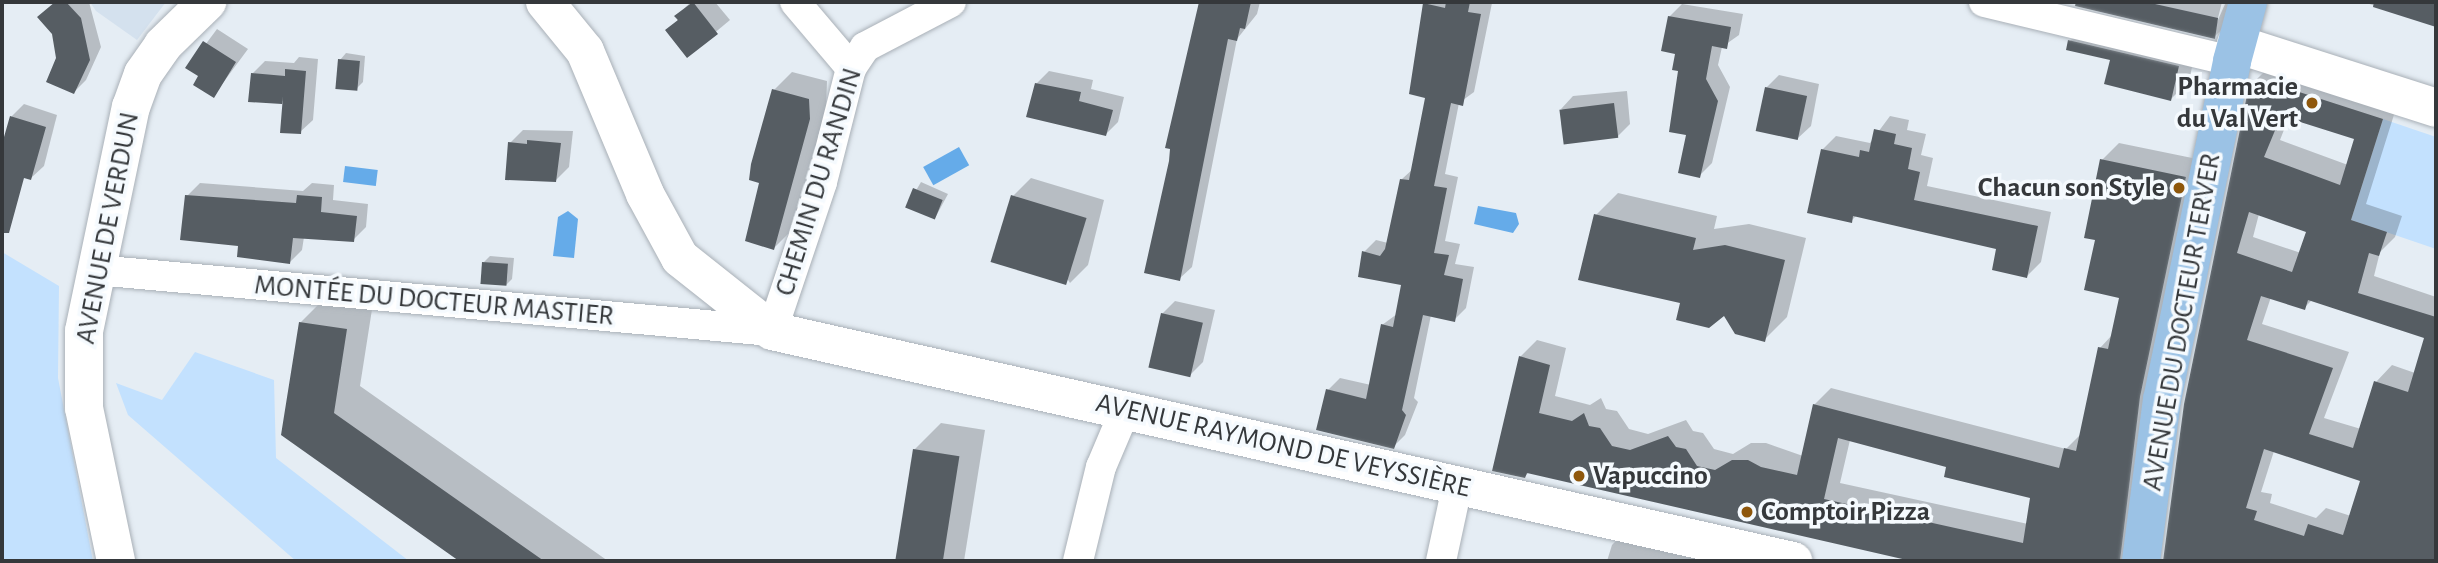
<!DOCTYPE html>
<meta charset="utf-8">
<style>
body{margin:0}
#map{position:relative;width:2438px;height:563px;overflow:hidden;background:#e5edf4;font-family:"Alegreya Sans",sans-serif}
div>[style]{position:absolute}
.built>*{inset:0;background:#d4e1ee}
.green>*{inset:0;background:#c3e1fe}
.water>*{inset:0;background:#65abe9;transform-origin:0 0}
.shadow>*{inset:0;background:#0003}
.building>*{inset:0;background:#565d63;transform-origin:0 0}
.roads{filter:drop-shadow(0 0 2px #a9b0b7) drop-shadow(0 0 2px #a9b0b7)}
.street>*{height:30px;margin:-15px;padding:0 15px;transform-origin:15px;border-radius:15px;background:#fff}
.secondary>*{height:38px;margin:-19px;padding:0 19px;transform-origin:19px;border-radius:19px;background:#fff}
.primary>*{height:38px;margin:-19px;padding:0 19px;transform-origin:19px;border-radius:19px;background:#9bc2e5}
.dots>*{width:19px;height:19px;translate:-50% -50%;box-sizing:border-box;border:4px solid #f5fafe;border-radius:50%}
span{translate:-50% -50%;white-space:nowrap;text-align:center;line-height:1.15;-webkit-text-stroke:7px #f5fafe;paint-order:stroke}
.poi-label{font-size:28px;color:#35383b;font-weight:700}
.right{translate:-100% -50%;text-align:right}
.left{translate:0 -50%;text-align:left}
.street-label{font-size:28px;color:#35383b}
.frame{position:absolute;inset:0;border:4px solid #35383b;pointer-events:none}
</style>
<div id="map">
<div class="built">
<div style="clip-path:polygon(90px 2px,166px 2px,137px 40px,96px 11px)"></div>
</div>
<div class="green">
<div style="clip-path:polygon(2383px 119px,2436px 137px,2436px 249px,2351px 220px)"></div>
<div style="clip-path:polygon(2px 252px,59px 286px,58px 378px,93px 561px,2px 561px)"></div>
<div style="clip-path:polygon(195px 352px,274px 380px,276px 458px,409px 561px,296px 561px,128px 415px,116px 383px,162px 400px)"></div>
</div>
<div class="water">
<div style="left:959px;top:147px;width:21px;height:41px;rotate:61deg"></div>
<div style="left:345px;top:166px;width:33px;height:16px;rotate:7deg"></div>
<div style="clip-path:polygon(1478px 206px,1516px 213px,1519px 224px,1513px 233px,1474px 224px)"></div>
<div style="clip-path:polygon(568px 211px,578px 219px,574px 258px,553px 256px,558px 217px)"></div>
</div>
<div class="shadow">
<div style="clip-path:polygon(56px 2px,89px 2px,101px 47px,86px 80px,74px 92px,58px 59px,54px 34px,40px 17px)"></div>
<div style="clip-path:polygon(691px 2px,715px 2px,730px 20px,688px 55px,676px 16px)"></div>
<div style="clip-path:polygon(1201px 2px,1260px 2px,1257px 14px,1237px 39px,1192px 267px,1179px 279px,1172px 147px,1167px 146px)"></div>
<div style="clip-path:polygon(1427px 2px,1492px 3px,1474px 92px,1459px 103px,1445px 174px,1458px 177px,1445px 241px,1460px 244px,1455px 264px,1474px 267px,1466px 308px,1454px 320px,1431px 315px,1414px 398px,1418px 402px,1405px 435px,1393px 447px,1328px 390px,1340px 378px,1371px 385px,1382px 325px,1397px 314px,1403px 284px,1364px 252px,1376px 240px,1388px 243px,1402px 179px,1414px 168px,1427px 97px)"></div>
<div style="clip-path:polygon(2066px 2px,2222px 2px,2217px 22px,2226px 2px,2235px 2px,2230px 22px,2214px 37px)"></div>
<div style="clip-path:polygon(2363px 2px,2436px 2px,2436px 25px)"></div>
<div style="clip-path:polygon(1682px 4px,1743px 14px,1739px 35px,1722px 47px,1718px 65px,1730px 87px,1712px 163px,1699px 176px,1669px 17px)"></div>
<div style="clip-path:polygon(2088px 23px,2196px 49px,2189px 81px,2171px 99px,2112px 59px,2070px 41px)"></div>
<div style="clip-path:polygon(217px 29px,248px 49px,214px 95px,201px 75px,188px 68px)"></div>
<div style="clip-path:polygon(346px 53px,365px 56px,363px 82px,357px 88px,340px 60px)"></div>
<div style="clip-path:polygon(299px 57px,318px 59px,313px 120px,300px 132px,285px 99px,281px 102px,252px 74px,265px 61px,294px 63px)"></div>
<div style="clip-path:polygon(evenodd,2268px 68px,2398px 102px,2366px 204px,2402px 216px,2395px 237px,2380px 252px,2374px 276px,2436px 297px,2436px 561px,2165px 561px,2185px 404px,2251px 85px,2268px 68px,2289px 117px,2356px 138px,2348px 165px,2280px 140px,2289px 117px,2268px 68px,2259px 214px,2309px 230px,2301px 253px,2253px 237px,2259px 214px,2268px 68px,2271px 297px,2304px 308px,2312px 300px,2426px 337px,2415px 373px,2392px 365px,2376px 382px,2361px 429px,2324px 418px,2349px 352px,2262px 324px,2271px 297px,2268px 68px,2274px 451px,2362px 479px,2351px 516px,2326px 508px,2316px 518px,2270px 503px,2272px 494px,2261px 492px,2274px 451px)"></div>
<div style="clip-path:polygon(1049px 71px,1093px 80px,1091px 89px,1124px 97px,1118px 122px,1106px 134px,1036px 84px)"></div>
<div style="clip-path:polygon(792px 72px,827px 81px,826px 110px,792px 230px,774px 248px,761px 182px,774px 90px)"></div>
<div style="clip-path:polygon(1779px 75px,1819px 84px,1811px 126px,1798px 138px,1766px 88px)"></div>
<div style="clip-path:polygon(1627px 91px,1630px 124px,1617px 137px,1561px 109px,1573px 96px)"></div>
<div style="clip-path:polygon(24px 104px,57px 115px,44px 166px,31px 178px,2px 169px,2px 150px,12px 116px)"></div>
<div style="clip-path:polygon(1890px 116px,1909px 120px,1907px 130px,1926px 134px,1921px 155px,1933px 158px,1927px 186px,2051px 212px,2041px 262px,2027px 276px,1998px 248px,1857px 215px,1851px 221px,1822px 150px,1836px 136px,1870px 143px)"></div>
<div style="clip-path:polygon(523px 130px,573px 131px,569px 167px,556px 180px,510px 143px)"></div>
<div style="clip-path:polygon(evenodd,2119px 143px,2202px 160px,2134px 561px,1926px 561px,1530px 471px,1525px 476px,1520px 357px,1537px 340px,1566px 348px,1555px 396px,1590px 405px,1601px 398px,1606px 409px,1617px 411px,1629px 429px,1648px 434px,1686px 420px,1693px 431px,1703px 433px,1714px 449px,1733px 454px,1751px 443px,1766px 443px,1803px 456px,1814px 405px,1831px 388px,2066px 449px,2082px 433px,2100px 348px,2113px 334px,2121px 297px,2097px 239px,2102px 160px,2119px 143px,1850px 440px,1948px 466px,2032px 497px,2028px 524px,1840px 483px,1850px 440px)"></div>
<div style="clip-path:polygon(1031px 178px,1104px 200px,1088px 265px,1070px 283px,1013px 196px)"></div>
<div style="clip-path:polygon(921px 182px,948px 194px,935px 218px,907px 206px)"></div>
<div style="clip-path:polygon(200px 183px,303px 191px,312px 183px,334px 185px,333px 200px,368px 204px,366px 227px,353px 240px,304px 237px,302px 250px,289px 263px,240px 245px,187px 196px)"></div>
<div style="clip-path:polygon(1618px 193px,1717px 216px,1714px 229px,1749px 224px,1806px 238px,1787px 317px,1764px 340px,1725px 314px,1682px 302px,1596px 215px)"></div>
<div style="clip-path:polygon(490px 256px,514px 258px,512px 279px,506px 285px,484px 262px)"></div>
<div style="clip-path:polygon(327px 296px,373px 303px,360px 386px,608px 561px,462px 561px,283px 434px,300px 323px)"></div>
<div style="clip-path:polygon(1175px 301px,1215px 310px,1203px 362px,1190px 375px,1162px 314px)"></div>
<div style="clip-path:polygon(941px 423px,985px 430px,964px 561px,897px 561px,914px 450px)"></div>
<div style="clip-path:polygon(1631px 525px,1776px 561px,1607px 561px,1612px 545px)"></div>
</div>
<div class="building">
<div style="clip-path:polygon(55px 2px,66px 2px,81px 18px,90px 60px,74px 94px,46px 82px,56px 58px,52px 34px,37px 17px)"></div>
<div style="clip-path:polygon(693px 2px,718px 34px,687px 58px,665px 30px,678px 20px,674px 16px)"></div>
<div style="clip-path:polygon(1199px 2px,1251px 2px,1245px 29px,1240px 28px,1237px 41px,1228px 39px,1180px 281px,1144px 273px,1169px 161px,1170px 149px,1165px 148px)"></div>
<div style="clip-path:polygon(1446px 2px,1470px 2px,1468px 12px,1481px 14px,1463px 106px,1451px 103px,1434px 186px,1447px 188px,1434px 253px,1449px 255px,1444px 275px,1463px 279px,1455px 322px,1423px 315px,1402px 410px,1406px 415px,1394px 449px,1316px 430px,1326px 389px,1366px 399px,1381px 324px,1393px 327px,1401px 285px,1358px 277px,1362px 251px,1380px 256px,1385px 249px,1400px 179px,1409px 180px,1425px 98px,1409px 94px,1423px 3px,1445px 8px)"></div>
<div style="clip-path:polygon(2076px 2px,2146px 2px,2218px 18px,2215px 39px,2075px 6px)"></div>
<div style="clip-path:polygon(2374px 2px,2436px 2px,2436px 27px,2373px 7px)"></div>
<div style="clip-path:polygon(1668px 16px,1731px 27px,1727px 49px,1712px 46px,1706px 79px,1718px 101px,1700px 178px,1678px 173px,1686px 135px,1669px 132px,1678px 71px,1672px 70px,1675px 54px,1661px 51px)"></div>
<div style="clip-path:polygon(2068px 40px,2179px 66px,2171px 101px,2104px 84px,2110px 60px,2066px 50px)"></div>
<div style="clip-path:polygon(203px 41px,236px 62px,214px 98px,193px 85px,198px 76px,185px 68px)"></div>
<div style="left:338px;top:59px;width:22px;height:30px;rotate:5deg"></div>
<div style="clip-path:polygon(285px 69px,306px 71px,301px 134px,280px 133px,283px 96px,282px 104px,248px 102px,251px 73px,285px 76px)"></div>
<div style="clip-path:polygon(evenodd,2259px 79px,2383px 119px,2351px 220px,2387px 232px,2379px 256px,2369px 253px,2358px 293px,2436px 317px,2436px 561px,2163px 561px,2184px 404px,2249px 85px,2259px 79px,2281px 116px,2354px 139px,2340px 185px,2264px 157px,2281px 116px,2259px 79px,2249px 212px,2306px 232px,2292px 272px,2237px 253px,2249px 212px,2259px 79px,2261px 296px,2305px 310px,2308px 300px,2424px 338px,2408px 392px,2374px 381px,2353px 448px,2309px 434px,2333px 368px,2247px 340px,2261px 296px,2259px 79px,2264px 449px,2360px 481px,2343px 535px,2308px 524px,2304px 536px,2254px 520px,2257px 511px,2246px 508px,2264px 449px)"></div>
<div style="clip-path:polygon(1035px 83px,1081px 92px,1079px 101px,1113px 110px,1106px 136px,1026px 117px)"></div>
<div style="left:1765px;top:87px;width:43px;height:45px;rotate:12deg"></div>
<div style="clip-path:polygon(772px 89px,809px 99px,810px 119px,774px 250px,745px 241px,759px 183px,749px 180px,751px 164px)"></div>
<div style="left:1614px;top:103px;width:35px;height:55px;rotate:83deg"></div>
<div style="clip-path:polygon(10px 116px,46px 127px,31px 180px,24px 178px,9px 233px,2px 233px,2px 144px)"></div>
<div style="clip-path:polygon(1874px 129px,1896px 134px,1894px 144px,1912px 148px,1908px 169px,1920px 172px,1914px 200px,2038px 226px,2027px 278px,1992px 270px,1996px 249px,1853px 216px,1852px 223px,1807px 213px,1821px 149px,1859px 157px,1860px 150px,1869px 152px)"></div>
<div style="clip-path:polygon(527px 140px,561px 143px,556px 182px,505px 180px,508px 142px,527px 144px)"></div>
<div style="clip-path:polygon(evenodd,2100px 159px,2186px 177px,2140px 397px,2120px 561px,1911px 561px,1527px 473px,1525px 478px,1492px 471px,1519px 356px,1550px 365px,1539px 413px,1572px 421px,1584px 413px,1589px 426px,1600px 428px,1612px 446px,1630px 450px,1668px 436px,1676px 447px,1686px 449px,1697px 466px,1715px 470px,1732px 460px,1748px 460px,1761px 467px,1797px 475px,1813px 404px,2059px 468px,2064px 448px,2076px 451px,2098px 347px,2108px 349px,2119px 298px,2084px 290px,2095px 240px,2084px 238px,2100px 159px,1838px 438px,1946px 467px,1944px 477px,2030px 498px,2023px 543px,1824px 499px,1838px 438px)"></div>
<div style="left:913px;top:188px;width:32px;height:21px;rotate:22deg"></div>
<div style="clip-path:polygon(185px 195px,296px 203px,297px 195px,322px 197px,321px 212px,357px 216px,354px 242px,293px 238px,290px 264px,237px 257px,238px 246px,180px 240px)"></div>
<div style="left:1011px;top:195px;width:79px;height:70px;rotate:17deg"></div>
<div style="clip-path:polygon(1594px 214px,1696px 238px,1693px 250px,1725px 245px,1785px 260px,1765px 342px,1735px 334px,1724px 316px,1709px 328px,1676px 320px,1680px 303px,1578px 280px)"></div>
<div style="left:482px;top:262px;width:26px;height:22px;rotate:4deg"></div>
<div style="left:1161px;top:313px;width:43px;height:56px;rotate:13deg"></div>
<div style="clip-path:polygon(299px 322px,347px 329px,334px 413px,544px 561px,459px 561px,281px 435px)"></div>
<div style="left:913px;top:449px;width:47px;height:113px;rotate:9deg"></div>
</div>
<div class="roads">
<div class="street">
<div style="left:795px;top:2px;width:87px;rotate:49.7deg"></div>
<div style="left:1984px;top:2px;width:255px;rotate:13.4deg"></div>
<div style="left:96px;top:270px;width:679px;rotate:5.16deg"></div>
<div style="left:772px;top:331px;width:157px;rotate:-71.4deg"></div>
<div style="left:822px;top:182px;width:118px;rotate:-75.7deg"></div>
<div style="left:851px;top:68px;width:25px;rotate:-56deg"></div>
<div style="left:865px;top:47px;width:97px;rotate:-27.6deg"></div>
<div style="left:1078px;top:561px;width:97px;rotate:-76.3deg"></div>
<div style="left:1101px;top:467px;width:64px;rotate:-67deg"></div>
<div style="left:1441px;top:561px;width:76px;rotate:-77.8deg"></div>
</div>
<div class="secondary">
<div style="left:545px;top:2px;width:63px;rotate:50.8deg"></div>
<div style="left:585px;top:51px;width:155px;rotate:67.2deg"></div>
<div style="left:645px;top:194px;width:73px;rotate:61.3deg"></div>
<div style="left:680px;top:258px;width:117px;rotate:38.4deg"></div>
<div style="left:772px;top:331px;width:1047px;rotate:12.7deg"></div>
<div style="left:2236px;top:44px;width:210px;rotate:17.7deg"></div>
<div style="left:116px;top:561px;width:156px;rotate:-101.8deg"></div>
<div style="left:84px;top:408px;width:77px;rotate:-90deg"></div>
<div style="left:84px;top:331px;width:229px;rotate:-78.2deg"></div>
<div style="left:131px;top:107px;width:35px;rotate:-70deg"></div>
<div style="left:143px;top:74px;width:35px;rotate:-55deg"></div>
<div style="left:163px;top:45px;width:62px;rotate:-44.3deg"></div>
</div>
<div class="primary">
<div style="left:2141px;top:561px;width:162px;rotate:-82.6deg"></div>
<div style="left:2162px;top:400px;width:346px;rotate:-78.3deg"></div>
<div style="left:2232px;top:61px;width:61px;rotate:-74.8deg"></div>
</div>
</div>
<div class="dots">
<div style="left:2312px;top:103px;background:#8e570c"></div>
<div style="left:2179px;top:188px;background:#8e570c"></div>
<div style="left:1579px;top:476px;background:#8e570c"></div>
<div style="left:1747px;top:512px;background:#8e570c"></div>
</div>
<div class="poi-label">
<span class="right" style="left:2298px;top:103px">Pharmacie<br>du Val Vert</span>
<span class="right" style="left:2165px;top:188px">Chacun son Style</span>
<span class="left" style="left:1593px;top:476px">Vapuccino</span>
<span class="left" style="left:1761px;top:512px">Comptoir Pizza</span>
</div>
<div class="street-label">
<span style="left:819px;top:182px;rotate:-73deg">CHEMIN DU RANDIN</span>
<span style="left:108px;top:228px;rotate:-79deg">AVENUE DE VERDUN</span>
<span style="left:434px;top:301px;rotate:5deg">MONTÉE DU DOCTEUR MASTIER</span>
<span style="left:2182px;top:322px;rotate:-80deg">AVENUE DU DOCTEUR TERVER</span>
<span style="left:1283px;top:446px;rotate:13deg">AVENUE RAYMOND DE VEYSSIÈRE</span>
</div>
<div class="frame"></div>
</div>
